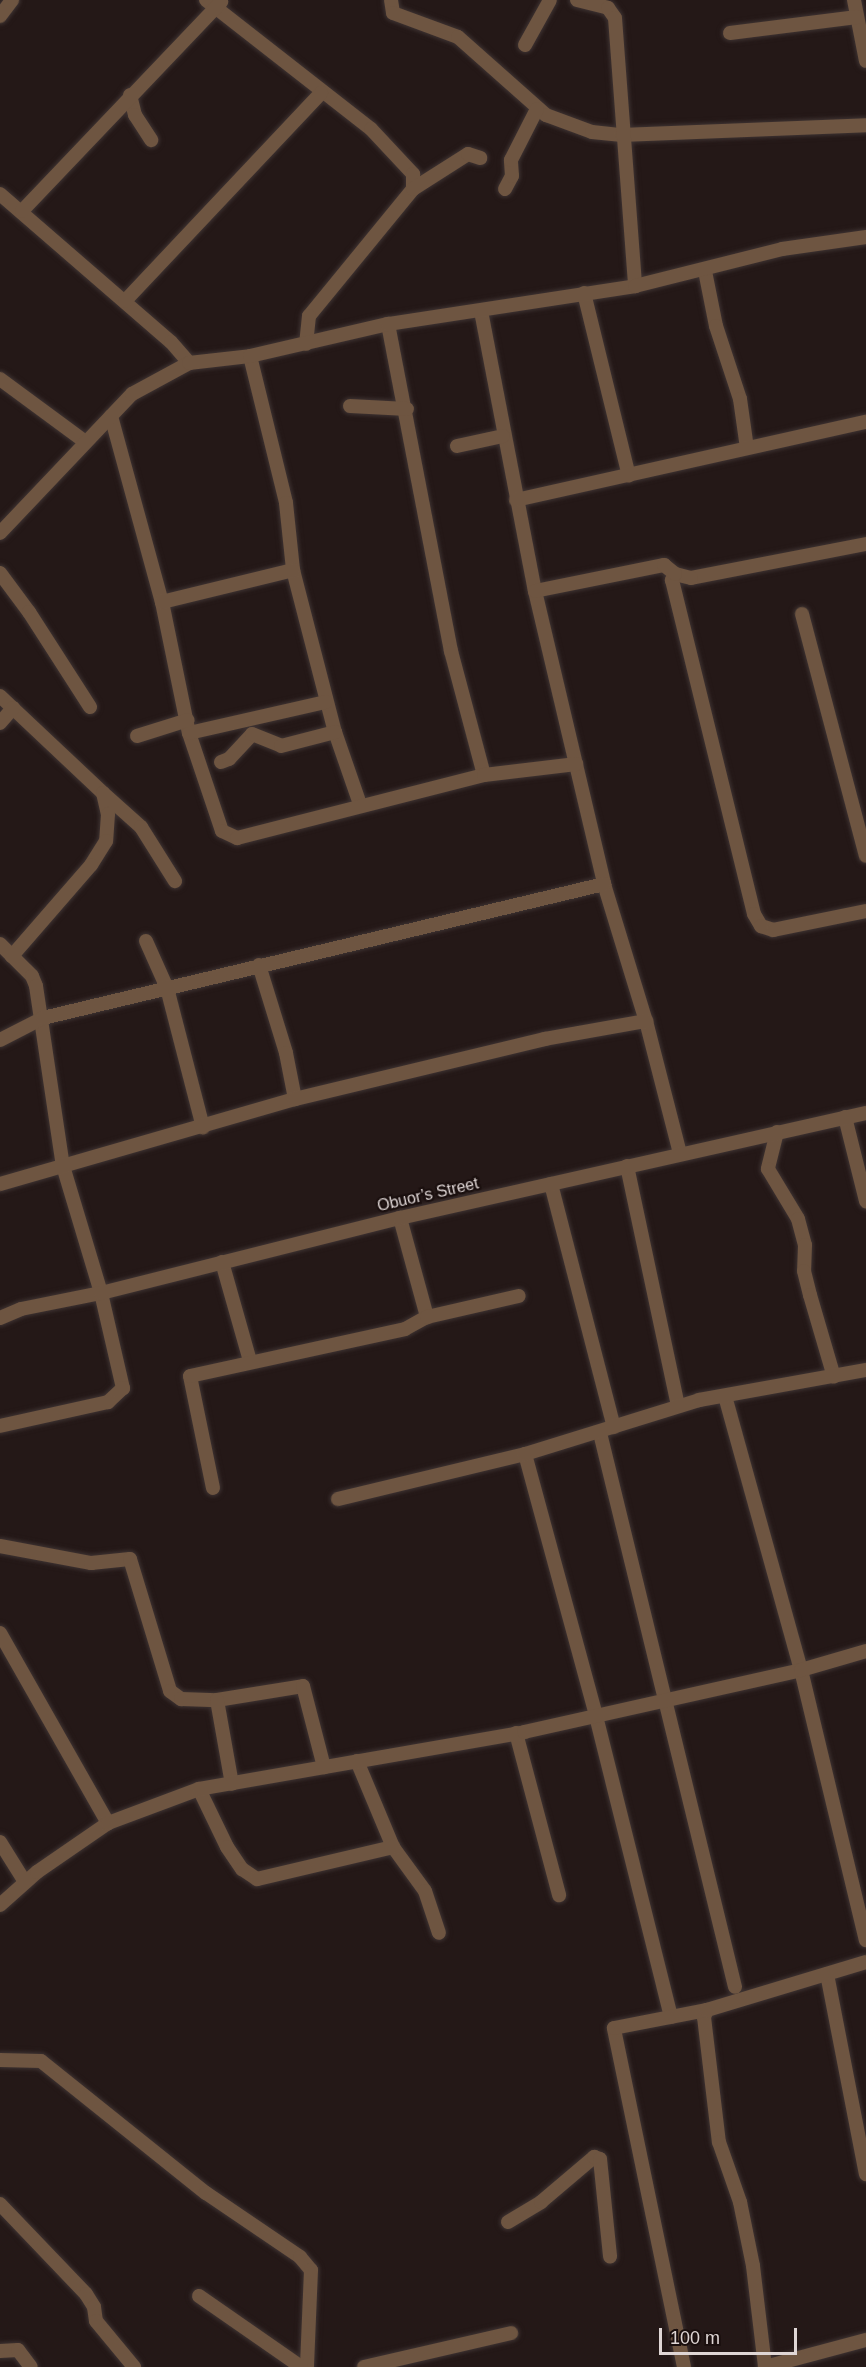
<!DOCTYPE html>
<meta charset="utf-8">
<style>
body{margin:0}
#map{position:relative;width:866px;height:2367px;overflow:hidden;background:#241817;font-family:Helvetica,sans-serif}
div>[style]{position:absolute}
.roads{filter:drop-shadow(0 0 2px #3e3332) drop-shadow(0 0 2px #3e3332)}
.minor>*{height:14px;margin:-7px;padding:0 7px;transform-origin:7px;border-radius:7px;background:#6e5541}
span{translate:-50% -50%;white-space:nowrap;text-align:center;line-height:1.15;-webkit-text-stroke:4.5px #1a0f0e;paint-order:stroke}
.street-label{font-size:16px;color:#dfd6d5}
.scale{position:absolute;left:659px;top:2328px;width:138px;height:27px;box-sizing:border-box;border:3px solid #dfd6d5;border-top:0;padding-left:8px;font-size:18px;line-height:21px;white-space:nowrap;color:#dfd6d5;-webkit-text-stroke:4px #1a0f0e;paint-order:stroke}
</style>
<div id="map">
<div class="roads">
<div class="minor">
<div style="left:206px;top:0;width:209px;rotate:38deg"></div>
<div style="left:371px;top:129px;width:62px;rotate:47deg"></div>
<div style="left:413px;top:174px;width:15px;rotate:90deg"></div>
<div style="left:413px;top:189px;width:164px;rotate:129.3deg"></div>
<div style="left:309px;top:316px;width:28px;rotate:96deg"></div>
<div style="left:391px;top:0;width:13px;rotate:81deg"></div>
<div style="left:393px;top:13px;width:69px;rotate:20.3deg"></div>
<div style="left:458px;top:37px;width:118px;rotate:41.6deg"></div>
<div style="left:546px;top:115px;width:49px;rotate:20.3deg"></div>
<div style="left:592px;top:132px;width:30px;rotate:6deg"></div>
<div style="left:622px;top:135px;width:244px;rotate:-2.3deg"></div>
<div style="left:577px;top:0;width:32px;rotate:14deg"></div>
<div style="left:608px;top:8px;width:12px;rotate:55deg"></div>
<div style="left:615px;top:18px;width:269px;rotate:85.7deg"></div>
<div style="left:854px;top:0;width:62px;rotate:78.9deg"></div>
<div style="left:0;top:16px;width:20px;rotate:-53deg"></div>
<div style="left:730px;top:33px;width:128px;rotate:-7.2deg"></div>
<div style="left:525px;top:45px;width:51px;rotate:-60.9deg"></div>
<div style="left:130px;top:95px;width:21px;rotate:76deg"></div>
<div style="left:135px;top:115px;width:30px;rotate:57deg"></div>
<div style="left:413px;top:189px;width:65px;rotate:-32.5deg"></div>
<div style="left:468px;top:154px;width:13px;rotate:18deg"></div>
<div style="left:505px;top:189px;width:15px;rotate:-62deg"></div>
<div style="left:512px;top:176px;width:16px;rotate:-94deg"></div>
<div style="left:511px;top:160px;width:57px;rotate:-63deg"></div>
<div style="left:0;top:194px;width:226px;rotate:40.9deg"></div>
<div style="left:171px;top:342px;width:28px;rotate:49deg"></div>
<div style="left:22px;top:211px;width:289px;rotate:-46.4deg"></div>
<div style="left:705px;top:271px;width:56px;rotate:78.7deg"></div>
<div style="left:716px;top:326px;width:77px;rotate:71.8deg"></div>
<div style="left:740px;top:399px;width:49px;rotate:81.9deg"></div>
<div style="left:584px;top:293px;width:188px;rotate:76.2deg"></div>
<div style="left:125px;top:301px;width:286px;rotate:-46.7deg"></div>
<div style="left:481px;top:311px;width:285px;rotate:79.1deg"></div>
<div style="left:535px;top:591px;width:301px;rotate:76.7deg"></div>
<div style="left:604px;top:884px;width:143px;rotate:73deg"></div>
<div style="left:646px;top:1021px;width:136px;rotate:75.6deg"></div>
<div style="left:388px;top:324px;width:333px;rotate:79.1deg"></div>
<div style="left:451px;top:651px;width:128px;rotate:75.1deg"></div>
<div style="left:250px;top:356px;width:151px;rotate:76.2deg"></div>
<div style="left:286px;top:503px;width:67px;rotate:84deg"></div>
<div style="left:293px;top:570px;width:167px;rotate:75.5deg"></div>
<div style="left:335px;top:732px;width:76px;rotate:70.9deg"></div>
<div style="left:0;top:379px;width:104px;rotate:36.4deg"></div>
<div style="left:350px;top:406px;width:57px;rotate:3deg"></div>
<div style="left:111px;top:416px;width:193px;rotate:74.7deg"></div>
<div style="left:162px;top:602px;width:134px;rotate:78.4deg"></div>
<div style="left:189px;top:733px;width:103px;rotate:71.4deg"></div>
<div style="left:222px;top:831px;width:17px;rotate:25deg"></div>
<div style="left:237px;top:838px;width:255px;rotate:-14.3deg"></div>
<div style="left:484px;top:775px;width:93px;rotate:-6.8deg"></div>
<div style="left:457px;top:446px;width:47px;rotate:-12.3deg"></div>
<div style="left:516px;top:500px;width:359px;rotate:-12.6deg"></div>
<div style="left:0;top:533px;width:192px;rotate:-46.5deg"></div>
<div style="left:132px;top:394px;width:65px;rotate:-28.5deg"></div>
<div style="left:189px;top:363px;width:61px;rotate:-6.5deg"></div>
<div style="left:250px;top:356px;width:142px;rotate:-13.1deg"></div>
<div style="left:388px;top:324px;width:250px;rotate:-8.7deg"></div>
<div style="left:635px;top:286px;width:152px;rotate:-14.1deg"></div>
<div style="left:782px;top:249px;width:85px;rotate:-8.1deg"></div>
<div style="left:866px;top:544px;width:178px;rotate:169deg"></div>
<div style="left:691px;top:578px;width:16px;rotate:-166deg"></div>
<div style="left:675px;top:574px;width:7px;rotate:117deg"></div>
<div style="left:672px;top:580px;width:344px;rotate:76.2deg"></div>
<div style="left:754px;top:914px;width:14px;rotate:60deg"></div>
<div style="left:761px;top:926px;width:13px;rotate:18deg"></div>
<div style="left:773px;top:930px;width:95px;rotate:-11.5deg"></div>
<div style="left:0;top:573px;width:49px;rotate:53.4deg"></div>
<div style="left:29px;top:612px;width:113px;rotate:57.3deg"></div>
<div style="left:535px;top:591px;width:132px;rotate:-11.4deg"></div>
<div style="left:664px;top:565px;width:14px;rotate:39deg"></div>
<div style="left:162px;top:602px;width:135px;rotate:-13.7deg"></div>
<div style="left:802px;top:614px;width:250px;rotate:75.2deg"></div>
<div style="left:0;top:696px;width:141px;rotate:43.3deg"></div>
<div style="left:103px;top:793px;width:22px;rotate:77deg"></div>
<div style="left:108px;top:814px;width:27px;rotate:94deg"></div>
<div style="left:106px;top:841px;width:28px;rotate:122deg"></div>
<div style="left:91px;top:865px;width:121px;rotate:131deg"></div>
<div style="left:0;top:723px;width:20px;rotate:-49deg"></div>
<div style="left:189px;top:733px;width:140px;rotate:-12.8deg"></div>
<div style="left:137px;top:736px;width:53px;rotate:-17.4deg"></div>
<div style="left:221px;top:762px;width:9px;rotate:-21deg"></div>
<div style="left:229px;top:759px;width:34px;rotate:-47deg"></div>
<div style="left:252px;top:734px;width:31px;rotate:22deg"></div>
<div style="left:281px;top:746px;width:56px;rotate:-14.5deg"></div>
<div style="left:103px;top:793px;width:51px;rotate:41.8deg"></div>
<div style="left:141px;top:827px;width:64px;rotate:57.8deg"></div>
<div style="left:146px;top:941px;width:51px;rotate:65.9deg"></div>
<div style="left:167px;top:988px;width:144px;rotate:75.5deg"></div>
<div style="left:0;top:944px;width:45px;rotate:45deg"></div>
<div style="left:32px;top:976px;width:11px;rotate:68deg"></div>
<div style="left:36px;top:986px;width:182px;rotate:81.5deg"></div>
<div style="left:63px;top:1166px;width:133px;rotate:73.3deg"></div>
<div style="left:101px;top:1293px;width:98px;rotate:77deg"></div>
<div style="left:123px;top:1388px;width:21px;rotate:137deg"></div>
<div style="left:108px;top:1402px;width:111px;rotate:167.5deg"></div>
<div style="left:259px;top:965px;width:92px;rotate:72.9deg"></div>
<div style="left:286px;top:1053px;width:47px;rotate:78.9deg"></div>
<div style="left:0;top:1040px;width:48px;rotate:-27.1deg"></div>
<div style="left:43px;top:1018px;width:577px;rotate:-13.43deg"></div>
<div style="left:845px;top:1117px;width:87px;rotate:76deg"></div>
<div style="left:777px;top:1132px;width:38px;rotate:104deg"></div>
<div style="left:768px;top:1169px;width:58px;rotate:59deg"></div>
<div style="left:798px;top:1219px;width:27px;rotate:75deg"></div>
<div style="left:805px;top:1245px;width:26px;rotate:92deg"></div>
<div style="left:804px;top:1271px;width:25px;rotate:76deg"></div>
<div style="left:810px;top:1295px;width:85px;rotate:73.7deg"></div>
<div style="left:627px;top:1166px;width:245px;rotate:78deg"></div>
<div style="left:0;top:1184px;width:307px;rotate:-16.1deg"></div>
<div style="left:295px;top:1099px;width:257px;rotate:-13.5deg"></div>
<div style="left:545px;top:1039px;width:103px;rotate:-10.1deg"></div>
<div style="left:551px;top:1184px;width:251px;rotate:75.5deg"></div>
<div style="left:400px;top:1218px;width:103px;rotate:74.7deg"></div>
<div style="left:222px;top:1262px;width:103px;rotate:74.2deg"></div>
<div style="left:0;top:1318px;width:23px;rotate:-23deg"></div>
<div style="left:21px;top:1309px;width:82px;rotate:-11.3deg"></div>
<div style="left:101px;top:1293px;width:308px;rotate:-14.1deg"></div>
<div style="left:400px;top:1218px;width:478px;rotate:-12.7deg"></div>
<div style="left:725px;top:1396px;width:284px;rotate:74.5deg"></div>
<div style="left:801px;top:1670px;width:278px;rotate:76.5deg"></div>
<div style="left:600px;top:1433px;width:570px;rotate:76.3deg"></div>
<div style="left:525px;top:1454px;width:271px;rotate:74.8deg"></div>
<div style="left:596px;top:1716px;width:310px;rotate:76deg"></div>
<div style="left:213px;top:1488px;width:114px;rotate:-101.6deg"></div>
<div style="left:190px;top:1376px;width:220px;rotate:-12.3deg"></div>
<div style="left:405px;top:1329px;width:25px;rotate:-29deg"></div>
<div style="left:427px;top:1317px;width:94px;rotate:-12.9deg"></div>
<div style="left:338px;top:1499px;width:192px;rotate:-13.5deg"></div>
<div style="left:525px;top:1454px;width:182px;rotate:-17.2deg"></div>
<div style="left:699px;top:1400px;width:170px;rotate:-10.2deg"></div>
<div style="left:0;top:1546px;width:93px;rotate:10.6deg"></div>
<div style="left:91px;top:1563px;width:39px;rotate:-6deg"></div>
<div style="left:130px;top:1559px;width:138px;rotate:73.1deg"></div>
<div style="left:170px;top:1691px;width:14px;rotate:36deg"></div>
<div style="left:181px;top:1699px;width:36px;rotate:2deg"></div>
<div style="left:217px;top:1700px;width:87px;rotate:-9.2deg"></div>
<div style="left:303px;top:1686px;width:84px;rotate:75.5deg"></div>
<div style="left:0;top:1633px;width:219px;rotate:60.4deg"></div>
<div style="left:217px;top:1700px;width:85px;rotate:79.9deg"></div>
<div style="left:516px;top:1733px;width:168px;rotate:75.1deg"></div>
<div style="left:357px;top:1761px;width:93px;rotate:67.3deg"></div>
<div style="left:393px;top:1847px;width:54px;rotate:54deg"></div>
<div style="left:425px;top:1891px;width:44px;rotate:71.6deg"></div>
<div style="left:199px;top:1789px;width:64px;rotate:64.2deg"></div>
<div style="left:227px;top:1847px;width:27px;rotate:56deg"></div>
<div style="left:242px;top:1869px;width:18px;rotate:34deg"></div>
<div style="left:257px;top:1879px;width:140px;rotate:-13.2deg"></div>
<div style="left:0;top:1842px;width:47px;rotate:58deg"></div>
<div style="left:0;top:1905px;width:50px;rotate:-41.7deg"></div>
<div style="left:37px;top:1872px;width:86px;rotate:-34.6deg"></div>
<div style="left:108px;top:1823px;width:97px;rotate:-20.5deg"></div>
<div style="left:199px;top:1789px;width:330px;rotate:-9.9deg"></div>
<div style="left:524px;top:1732px;width:284px;rotate:-12.6deg"></div>
<div style="left:801px;top:1670px;width:68px;rotate:-16.3deg"></div>
<div style="left:827px;top:1974px;width:204px;rotate:79deg"></div>
<div style="left:707px;top:2010px;width:8px;rotate:113deg"></div>
<div style="left:704px;top:2017px;width:126px;rotate:83.2deg"></div>
<div style="left:719px;top:2142px;width:64px;rotate:70.7deg"></div>
<div style="left:740px;top:2202px;width:65px;rotate:78.5deg"></div>
<div style="left:753px;top:2266px;width:102px;rotate:83.2deg"></div>
<div style="left:0;top:2060px;width:41px;rotate:1.4deg"></div>
<div style="left:41px;top:2061px;width:211px;rotate:38.7deg"></div>
<div style="left:206px;top:2193px;width:114px;rotate:34.2deg"></div>
<div style="left:300px;top:2257px;width:17px;rotate:50deg"></div>
<div style="left:311px;top:2270px;width:97px;rotate:92.4deg"></div>
<div style="left:0;top:2204px;width:124px;rotate:46.3deg"></div>
<div style="left:86px;top:2294px;width:15px;rotate:58deg"></div>
<div style="left:94px;top:2307px;width:14px;rotate:82deg"></div>
<div style="left:96px;top:2321px;width:60px;rotate:50.4deg"></div>
<div style="left:508px;top:2222px;width:39px;rotate:-31deg"></div>
<div style="left:541px;top:2202px;width:70px;rotate:-40.3deg"></div>
<div style="left:594px;top:2157px;width:6px;rotate:18deg"></div>
<div style="left:600px;top:2159px;width:98px;rotate:84.1deg"></div>
<div style="left:199px;top:2296px;width:124px;rotate:34.8deg"></div>
<div style="left:0;top:2351px;width:18px;rotate:-3deg"></div>
<div style="left:18px;top:2350px;width:21px;rotate:53deg"></div>
<div style="left:364px;top:2367px;width:151px;rotate:-13deg"></div>
<div style="left:684px;top:2367px;width:346px;rotate:-101.7deg"></div>
<div style="left:614px;top:2028px;width:95px;rotate:-11deg"></div>
<div style="left:707px;top:2010px;width:166px;rotate:-16.8deg"></div>
<div style="left:765px;top:2367px;width:105px;rotate:-15deg"></div>
</div>
</div>
<div class="street-label">
<span style="left:428px;top:1195px;rotate:-13deg">Obuor’s Street</span>
</div>
<div class="scale">100 m</div>
</div>
